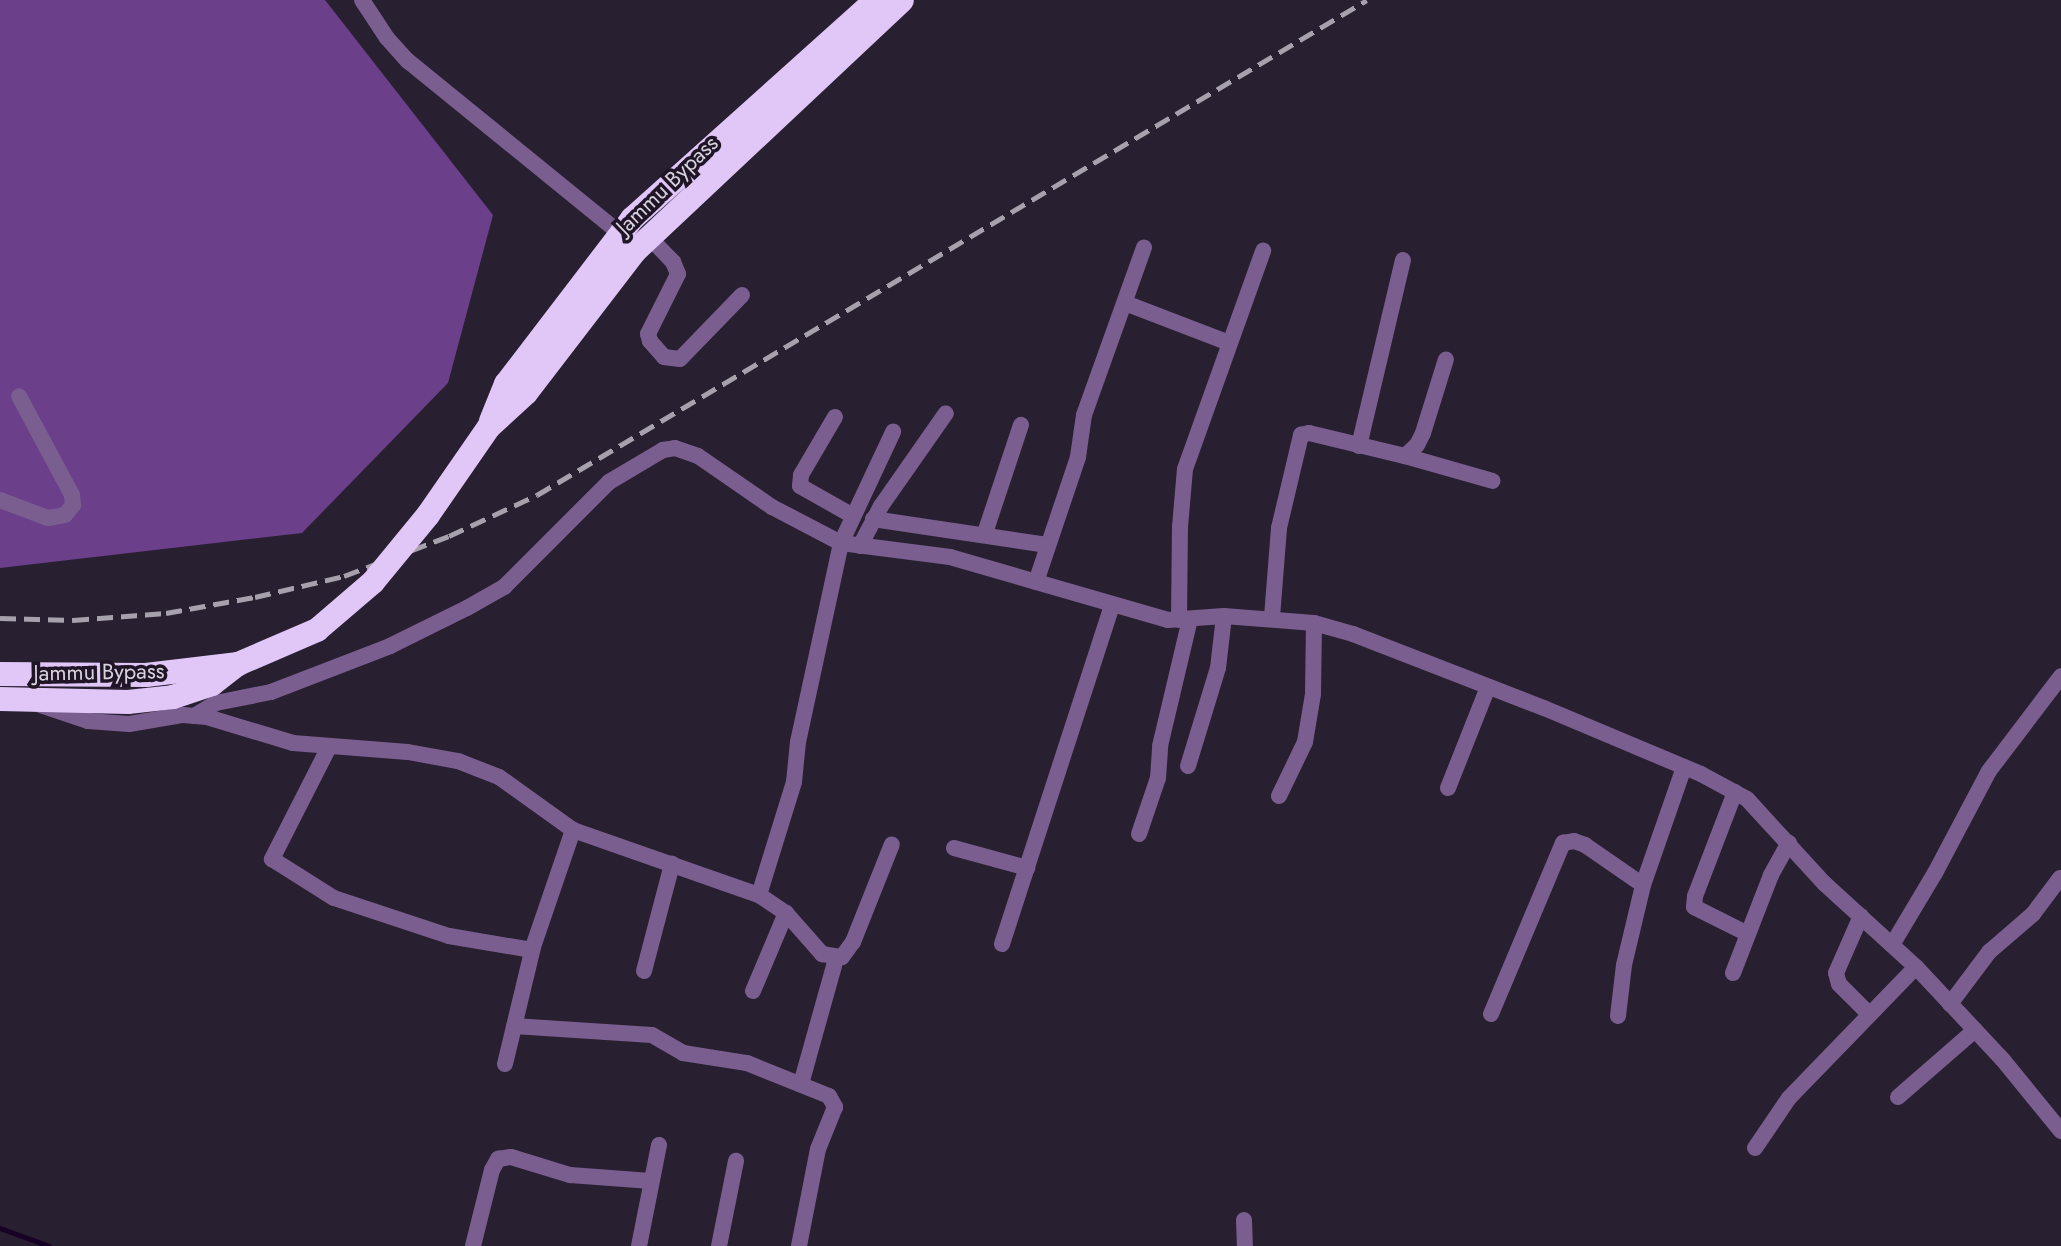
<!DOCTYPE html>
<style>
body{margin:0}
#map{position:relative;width:2061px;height:1246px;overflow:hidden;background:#281f30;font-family:Jost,sans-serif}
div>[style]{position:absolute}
.forest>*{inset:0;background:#6b3f89}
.stream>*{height:5px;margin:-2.5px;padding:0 2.5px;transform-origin:2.5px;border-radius:2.5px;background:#170225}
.street>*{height:16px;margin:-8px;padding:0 8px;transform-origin:8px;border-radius:8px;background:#7b5e90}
.highway>*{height:24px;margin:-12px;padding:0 12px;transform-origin:12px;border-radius:12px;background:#e1c6f8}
.rail>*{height:5px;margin-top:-2.5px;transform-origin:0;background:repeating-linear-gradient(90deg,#a7a0ad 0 16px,transparent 0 24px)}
.highway-bridge>*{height:24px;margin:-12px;padding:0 12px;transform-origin:12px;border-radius:12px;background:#e1c6f8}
span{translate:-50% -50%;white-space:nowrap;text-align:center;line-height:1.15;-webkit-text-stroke:7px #1f1526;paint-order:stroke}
.street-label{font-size:22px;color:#d8d2de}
</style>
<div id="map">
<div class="forest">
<div style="clip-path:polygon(0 0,325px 0,493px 215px,448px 383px,302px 533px,0 568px)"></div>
</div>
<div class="stream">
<div style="left:0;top:1228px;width:52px;rotate:20.2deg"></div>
</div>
<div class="street">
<div style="left:362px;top:0;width:45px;rotate:56.7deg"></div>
<div style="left:387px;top:38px;width:31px;rotate:48deg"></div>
<div style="left:408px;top:61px;width:273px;rotate:39.1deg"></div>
<div style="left:649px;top:237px;width:35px;rotate:46deg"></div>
<div style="left:673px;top:262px;width:13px;rotate:67deg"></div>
<div style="left:678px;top:274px;width:67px;rotate:116.6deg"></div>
<div style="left:648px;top:334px;width:7px;rotate:74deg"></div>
<div style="left:650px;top:341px;width:21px;rotate:49deg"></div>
<div style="left:664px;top:357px;width:16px;rotate:7deg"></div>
<div style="left:680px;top:359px;width:89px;rotate:-45.9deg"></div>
<div style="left:1125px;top:303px;width:111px;rotate:21deg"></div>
<div style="left:835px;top:417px;width:67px;rotate:120.4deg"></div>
<div style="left:801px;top:475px;width:11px;rotate:95deg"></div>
<div style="left:800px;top:486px;width:61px;rotate:29.5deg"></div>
<div style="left:1359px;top:446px;width:191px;rotate:-76.7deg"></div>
<div style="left:1405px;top:456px;width:16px;rotate:-43deg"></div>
<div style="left:1417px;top:445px;width:13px;rotate:-63deg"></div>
<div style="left:1423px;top:433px;width:77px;rotate:-72.7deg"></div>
<div style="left:0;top:500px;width:51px;rotate:20.6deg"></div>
<div style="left:48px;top:518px;width:17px;rotate:-10deg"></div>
<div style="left:65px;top:515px;width:13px;rotate:-51deg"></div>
<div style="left:73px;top:505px;width:10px;rotate:-96deg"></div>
<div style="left:72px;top:495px;width:112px;rotate:-118.2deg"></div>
<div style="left:873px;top:519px;width:176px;rotate:8.5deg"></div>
<div style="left:985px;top:533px;width:114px;rotate:-71.6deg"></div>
<div style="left:860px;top:546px;width:45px;rotate:-62.3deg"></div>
<div style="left:881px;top:506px;width:113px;rotate:-55deg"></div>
<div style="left:1036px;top:582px;width:132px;rotate:-71.4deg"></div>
<div style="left:1078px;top:457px;width:42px;rotate:-81.9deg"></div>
<div style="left:1084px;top:415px;width:178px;rotate:-70.3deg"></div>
<div style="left:1272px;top:617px;width:89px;rotate:-85.5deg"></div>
<div style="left:1279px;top:528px;width:96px;rotate:-76.7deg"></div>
<div style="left:1301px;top:435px;width:8px;rotate:-14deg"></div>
<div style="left:1309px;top:433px;width:99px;rotate:13.5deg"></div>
<div style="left:1405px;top:456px;width:91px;rotate:15.9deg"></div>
<div style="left:1179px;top:620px;width:93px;rotate:-89.4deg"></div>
<div style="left:1180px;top:527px;width:58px;rotate:-85.1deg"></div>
<div style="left:1185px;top:469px;width:232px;rotate:-70.3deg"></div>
<div style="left:40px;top:705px;width:51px;rotate:18.4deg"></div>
<div style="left:88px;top:721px;width:41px;rotate:4.2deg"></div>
<div style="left:129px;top:724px;width:55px;rotate:-9.5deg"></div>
<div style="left:183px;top:715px;width:24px;rotate:5deg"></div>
<div style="left:207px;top:717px;width:90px;rotate:16.8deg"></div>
<div style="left:293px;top:743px;width:115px;rotate:4.5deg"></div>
<div style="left:408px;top:752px;width:51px;rotate:10.2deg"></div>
<div style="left:458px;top:761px;width:44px;rotate:21.3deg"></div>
<div style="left:499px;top:777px;width:91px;rotate:35.6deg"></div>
<div style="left:573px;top:830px;width:197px;rotate:19.3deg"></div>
<div style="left:759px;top:895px;width:118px;rotate:-72.8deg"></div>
<div style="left:794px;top:782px;width:40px;rotate:-84.3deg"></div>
<div style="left:798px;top:742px;width:204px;rotate:-77.8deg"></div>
<div style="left:841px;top:543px;width:110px;rotate:7.3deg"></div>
<div style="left:950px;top:557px;width:227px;rotate:16.1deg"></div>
<div style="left:1168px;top:620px;width:56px;rotate:-4.1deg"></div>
<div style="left:1224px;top:616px;width:90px;rotate:4.4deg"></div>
<div style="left:1314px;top:623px;width:41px;rotate:15.8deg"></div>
<div style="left:1353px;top:634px;width:205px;rotate:21.2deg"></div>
<div style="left:1544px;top:708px;width:170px;rotate:22.8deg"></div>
<div style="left:1701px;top:774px;width:52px;rotate:28.5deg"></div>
<div style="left:1747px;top:799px;width:115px;rotate:47.5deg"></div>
<div style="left:1825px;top:884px;width:123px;rotate:42.4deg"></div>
<div style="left:1916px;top:967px;width:127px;rotate:46.9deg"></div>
<div style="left:2003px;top:1060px;width:92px;rotate:50.8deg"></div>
<div style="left:194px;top:716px;width:26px;rotate:-31deg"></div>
<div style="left:216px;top:703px;width:56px;rotate:-11.3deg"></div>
<div style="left:271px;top:692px;width:128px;rotate:-21.1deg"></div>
<div style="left:390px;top:646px;width:86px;rotate:-26.3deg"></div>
<div style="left:467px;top:608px;width:43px;rotate:-29.6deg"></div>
<div style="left:504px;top:587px;width:148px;rotate:-45deg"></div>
<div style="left:609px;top:482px;width:63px;rotate:-30.7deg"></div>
<div style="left:663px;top:450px;width:12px;rotate:-9deg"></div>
<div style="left:675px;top:448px;width:24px;rotate:19deg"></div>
<div style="left:698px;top:456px;width:90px;rotate:34.6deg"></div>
<div style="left:772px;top:507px;width:78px;rotate:27.6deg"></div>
<div style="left:841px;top:543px;width:123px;rotate:-64.9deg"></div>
<div style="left:329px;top:747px;width:126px;rotate:117deg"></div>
<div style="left:272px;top:859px;width:73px;rotate:32.2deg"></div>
<div style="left:334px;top:898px;width:121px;rotate:18.3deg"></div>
<div style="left:449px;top:936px;width:84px;rotate:9.6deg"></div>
<div style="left:1188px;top:766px;width:102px;rotate:-73deg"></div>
<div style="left:1218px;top:668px;width:52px;rotate:-83.4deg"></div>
<div style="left:1448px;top:788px;width:109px;rotate:-68.4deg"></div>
<div style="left:1735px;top:792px;width:111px;rotate:111deg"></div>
<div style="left:1695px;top:896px;width:11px;rotate:95deg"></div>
<div style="left:1694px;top:907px;width:60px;rotate:26.6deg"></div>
<div style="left:1279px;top:796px;width:60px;rotate:-64.3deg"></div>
<div style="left:1305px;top:742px;width:49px;rotate:-80.5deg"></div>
<div style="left:1313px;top:694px;width:71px;rotate:-89.2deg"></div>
<div style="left:1139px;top:834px;width:59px;rotate:-71.3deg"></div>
<div style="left:1158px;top:778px;width:32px;rotate:-86deg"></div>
<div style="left:1160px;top:746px;width:130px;rotate:-76.7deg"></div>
<div style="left:954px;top:848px;width:76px;rotate:15.3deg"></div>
<div style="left:759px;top:895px;width:32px;rotate:34deg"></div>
<div style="left:786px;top:913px;width:55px;rotate:48.7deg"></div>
<div style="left:822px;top:954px;width:20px;rotate:9deg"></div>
<div style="left:842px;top:957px;width:19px;rotate:-54deg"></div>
<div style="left:853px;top:942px;width:105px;rotate:-68.3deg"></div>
<div style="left:1861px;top:916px;width:62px;rotate:113.7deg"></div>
<div style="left:1836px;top:973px;width:11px;rotate:75deg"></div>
<div style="left:1839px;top:984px;width:42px;rotate:45deg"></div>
<div style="left:1002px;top:944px;width:356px;rotate:-72deg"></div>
<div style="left:1892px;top:945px;width:84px;rotate:-59.2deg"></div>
<div style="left:1935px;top:873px;width:115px;rotate:-62.1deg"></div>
<div style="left:1989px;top:771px;width:119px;rotate:-52.8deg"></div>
<div style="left:644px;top:971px;width:111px;rotate:-75.3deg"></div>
<div style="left:1733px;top:973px;width:105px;rotate:-68.8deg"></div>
<div style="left:1771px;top:875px;width:37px;rotate:-61deg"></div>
<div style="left:753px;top:991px;width:85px;rotate:-67.1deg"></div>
<div style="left:1950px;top:1004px;width:65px;rotate:-53.1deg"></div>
<div style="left:1989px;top:952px;width:58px;rotate:-40.8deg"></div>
<div style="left:2033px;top:914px;width:45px;rotate:-53.1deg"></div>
<div style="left:1491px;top:1014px;width:186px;rotate:-67.2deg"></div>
<div style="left:1563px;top:843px;width:11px;rotate:-10deg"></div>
<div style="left:1574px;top:841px;width:12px;rotate:20deg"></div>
<div style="left:1585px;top:845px;width:70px;rotate:34.6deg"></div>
<div style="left:1618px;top:1016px;width:51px;rotate:-83.3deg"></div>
<div style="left:1624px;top:965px;width:82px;rotate:-76.6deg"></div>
<div style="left:1643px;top:885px;width:125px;rotate:-70.8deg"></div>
<div style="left:514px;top:1026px;width:138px;rotate:3.7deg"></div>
<div style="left:652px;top:1035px;width:36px;rotate:30deg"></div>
<div style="left:683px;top:1053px;width:65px;rotate:8.9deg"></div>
<div style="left:747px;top:1063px;width:88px;rotate:21.9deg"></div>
<div style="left:829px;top:1096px;width:13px;rotate:61deg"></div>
<div style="left:835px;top:1107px;width:45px;rotate:112deg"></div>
<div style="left:818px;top:1149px;width:99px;rotate:101.1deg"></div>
<div style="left:505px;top:1064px;width:120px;rotate:-76.5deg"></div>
<div style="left:533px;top:947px;width:124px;rotate:-71.1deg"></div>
<div style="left:801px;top:1084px;width:130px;rotate:-74.4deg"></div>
<div style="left:1898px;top:1097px;width:102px;rotate:-41deg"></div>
<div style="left:1755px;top:1148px;width:60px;rotate:-55.8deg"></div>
<div style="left:1789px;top:1098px;width:182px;rotate:-45.9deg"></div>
<div style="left:1244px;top:1220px;width:26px;rotate:88deg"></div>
<div style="left:473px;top:1246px;width:78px;rotate:-76deg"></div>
<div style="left:492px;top:1170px;width:13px;rotate:-61deg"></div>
<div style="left:498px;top:1159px;width:13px;rotate:-9deg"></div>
<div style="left:511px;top:1157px;width:62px;rotate:17deg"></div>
<div style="left:570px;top:1175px;width:81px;rotate:4.2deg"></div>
<div style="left:639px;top:1246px;width:103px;rotate:-78.8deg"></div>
<div style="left:719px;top:1246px;width:87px;rotate:-78.7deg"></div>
</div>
<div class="highway">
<div style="left:491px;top:421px;width:40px;rotate:-68deg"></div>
<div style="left:506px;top:384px;width:208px;rotate:-52.6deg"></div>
<div style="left:632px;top:219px;width:328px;rotate:-41.9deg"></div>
<div style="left:428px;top:515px;width:107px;rotate:-55.3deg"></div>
<div style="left:489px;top:427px;width:50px;rotate:-42.6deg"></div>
<div style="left:526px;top:393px;width:179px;rotate:-52.5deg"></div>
<div style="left:635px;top:251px;width:366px;rotate:-43.2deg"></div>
<div style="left:0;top:674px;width:146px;rotate:0.4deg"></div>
<div style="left:146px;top:675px;width:93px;rotate:-6.8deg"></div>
<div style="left:0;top:699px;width:128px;rotate:1.3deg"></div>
<div style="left:128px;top:702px;width:45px;rotate:-6.3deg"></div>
<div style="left:173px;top:697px;width:41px;rotate:-18.4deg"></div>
<div style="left:212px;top:684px;width:33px;rotate:-38deg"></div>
<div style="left:238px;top:664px;width:86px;rotate:-23.3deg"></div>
<div style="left:317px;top:630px;width:74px;rotate:-40.6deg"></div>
</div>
<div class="rail">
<div style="left:0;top:618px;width:73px;rotate:1.6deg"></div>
<div style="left:73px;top:620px;width:93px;rotate:-4.3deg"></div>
<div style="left:166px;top:613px;width:90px;rotate:-10.2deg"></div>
<div style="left:255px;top:597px;width:91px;rotate:-13.3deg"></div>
<div style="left:344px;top:576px;width:112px;rotate:-20.9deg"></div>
<div style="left:449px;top:536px;width:97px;rotate:-25deg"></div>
<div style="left:537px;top:495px;width:966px;rotate:-30.81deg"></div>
</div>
<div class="highway-bridge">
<div style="left:373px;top:582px;width:87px;rotate:-50.6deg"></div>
</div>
<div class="street-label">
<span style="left:667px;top:185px;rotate:-44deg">Jammu Bypass</span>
<span style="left:99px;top:672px;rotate:-1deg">Jammu Bypass</span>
</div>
</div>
